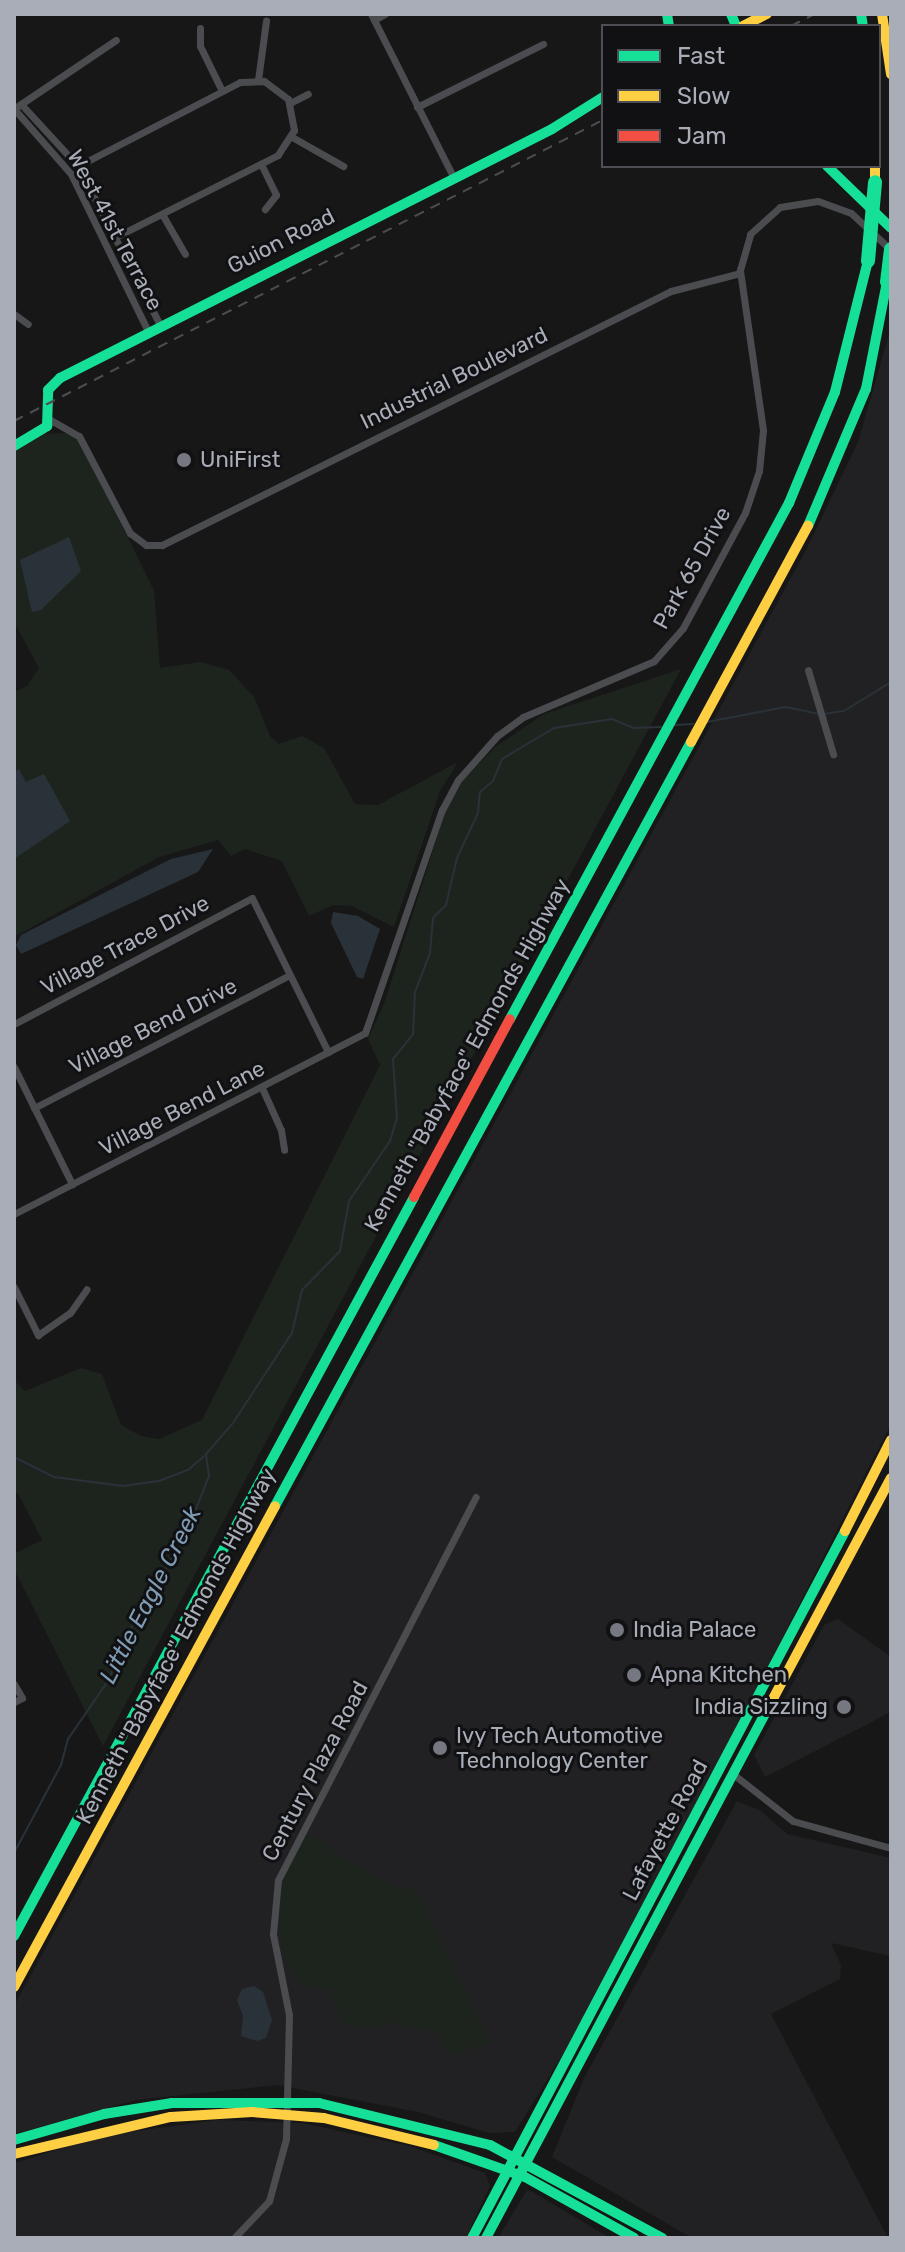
<!DOCTYPE html>
<style>
body{margin:0}
#map{position:relative;width:905px;height:2252px;overflow:hidden;background:#171717;font-family:Rubik,sans-serif}
div>[style]{position:absolute}
.built>*{inset:0;background:#212123}
.green>*{inset:0;background:#1d241e}
.water>*{inset:0;background:#2a3239}
.stream>*{height:2px;margin:-1px;padding:0 1px;transform-origin:1px;border-radius:1px;background:#2a3239}
.street>*{height:7px;margin:-3.5px;padding:0 3.5px;transform-origin:3.5px;border-radius:3.5px;background:#4b4c50}
.fast>*{height:10px;margin:-5px;padding:0 5px;transform-origin:5px;border-radius:5px;background:#16e098}
.slow>*{height:10px;margin:-5px;padding:0 5px;transform-origin:5px;border-radius:5px;background:#ffcf43}
.jam>*{height:10px;margin:-5px;padding:0 5px;transform-origin:5px;border-radius:5px;background:#f24e42}
.rail>*{height:2px;margin-top:-1px;transform-origin:0;background:repeating-linear-gradient(90deg,#4b4c4f 0 10px,transparent 0 18px)}
.fast-bridge>*{height:14px;margin:-7px;padding:0 7px;transform-origin:7px;border-radius:7px;background:#16e098}
.dots>*{width:22px;height:22px;translate:-50% -50%;box-sizing:border-box;border:4px solid #111113;border-radius:50%}
span{translate:-50% -50%;white-space:nowrap;text-align:center;line-height:1.15;-webkit-text-stroke:6px #111113;paint-order:stroke}
.street-label{font-size:22px;color:#a8adb8}
.poi-label{font-size:22px;color:#a8adb8}
.left{translate:0 -50%;text-align:left}
.right{translate:-100% -50%;text-align:right}
.water-label{font-size:24px;color:#7f9bb3;font-style:italic}
.frame{position:absolute;inset:0;border:16px solid #a8adb8;pointer-events:none}
.legend{position:absolute;left:601px;top:24px;width:280px;height:144px;box-sizing:border-box;background:#111113;border:2px solid #4d4f55;margin:0;padding:10px 14px;list-style:none;font-size:24px;color:#a8adb8}
.legend li{display:flex;align-items:center;gap:16px;height:40px}
.legend b{width:40px;border:2px solid #4d4f55}
</style>
<div id="map">
<div class="built">
<div style="clip-path:polygon(891px 327px,891px 1424px,689px 1822px,568px 2046px,515px 2132px,489px 2133px,418px 2112px,277px 2085px,136px 2100px,14px 2134px,14px 2006px,806px 550px,858px 442px)"></div>
<div style="clip-path:polygon(838px 1619px,891px 1657px,891px 1712px,765px 1777px,754px 1755px,824px 1625px)"></div>
<div style="clip-path:polygon(737px 1801px,761px 1811px,787px 1834px,891px 1858px,891px 1956px,831px 1943px,841px 1965px,840px 1979px,771px 2014px,888px 2238px,692px 2238px,552px 2157px,584px 2078px)"></div>
<div style="clip-path:polygon(219px 2120px,302px 2123px,410px 2146px,485px 2173px,490px 2186px,466px 2238px,14px 2238px,14px 2163px,105px 2135px)"></div>
<div style="clip-path:polygon(527px 2190px,533px 2192px,610px 2238px,498px 2238px)"></div>
</div>
<div class="green">
<div style="clip-path:polygon(77px 433px,154px 591px,160px 668px,201px 662px,229px 670px,254px 697px,270px 736px,279px 744px,302px 736px,324px 748px,355px 804px,378px 805px,458px 762px,440px 791px,394px 927px,352px 906px,333px 905px,309px 916px,282px 861px,245px 849px,231px 856px,218px 840px,159px 857px,14px 937px,14px 692px,27px 686px,39px 668px,14px 622px,14px 446px,38px 434px)"></div>
<div style="clip-path:polygon(681px 669px,405px 1182px,103px 1746px,14px 1569px,14px 1554px,42px 1540px,18px 1493px,14px 1494px,14px 1380px,25px 1391px,81px 1368px,102px 1374px,121px 1425px,141px 1436px,159px 1439px,202px 1420px,380px 1065px,368px 1039px,385px 1001px,447px 806px,459px 784px,495px 747px,544px 714px)"></div>
<div style="clip-path:polygon(306px 1834px,401px 1891px,414px 1885px,489px 2041px,458px 2055px,446px 2053px,440px 2034px,389px 2022px,375px 2029px,341px 2022px,331px 1991px,296px 1982px,283px 1952px,277px 1911px,284px 1875px)"></div>
</div>
<div class="water">
<div style="clip-path:polygon(69px 537px,81px 571px,41px 610px,32px 612px,20px 560px)"></div>
<div style="clip-path:polygon(19px 769px,26px 782px,44px 774px,70px 821px,14px 859px,14px 772px)"></div>
<div style="clip-path:polygon(213px 849px,198px 872px,21px 954px,16px 945px,21px 935px,171px 859px)"></div>
<div style="clip-path:polygon(333px 912px,358px 916px,380px 929px,363px 979px,357px 977px,331px 923px)"></div>
<div style="clip-path:polygon(254px 1986px,263px 1992px,272px 2020px,266px 2038px,257px 2041px,241px 2036px,243px 2016px,237px 2000px,242px 1989px)"></div>
</div>
<div class="stream">
<div style="left:824px;top:714px;width:20px;rotate:-9deg"></div>
<div style="left:844px;top:711px;width:55px;rotate:-31.7deg"></div>
<div style="left:707px;top:722px;width:80px;rotate:-10.8deg"></div>
<div style="left:786px;top:707px;width:33px;rotate:12deg"></div>
<div style="left:675px;top:725px;width:18px;rotate:-3deg"></div>
<div style="left:14px;top:1457px;width:45px;rotate:26.6deg"></div>
<div style="left:54px;top:1477px;width:70px;rotate:7.4deg"></div>
<div style="left:123px;top:1486px;width:36px;rotate:-8deg"></div>
<div style="left:159px;top:1481px;width:31px;rotate:-21deg"></div>
<div style="left:188px;top:1470px;width:21px;rotate:-41deg"></div>
<div style="left:14px;top:1853px;width:100px;rotate:-61.9deg"></div>
<div style="left:61px;top:1765px;width:27px;rotate:-75deg"></div>
<div style="left:68px;top:1739px;width:70px;rotate:-55.4deg"></div>
<div style="left:108px;top:1681px;width:72px;rotate:-66.3deg"></div>
<div style="left:137px;top:1615px;width:92px;rotate:-58.4deg"></div>
<div style="left:185px;top:1537px;width:66px;rotate:-68.5deg"></div>
<div style="left:209px;top:1476px;width:22px;rotate:-98deg"></div>
<div style="left:206px;top:1454px;width:41px;rotate:-48.9deg"></div>
<div style="left:233px;top:1423px;width:108px;rotate:-56.8deg"></div>
<div style="left:292px;top:1333px;width:44px;rotate:-76.9deg"></div>
<div style="left:302px;top:1290px;width:54px;rotate:-45.7deg"></div>
<div style="left:340px;top:1251px;width:51px;rotate:-79.8deg"></div>
<div style="left:349px;top:1201px;width:73px;rotate:-55.7deg"></div>
<div style="left:390px;top:1141px;width:24px;rotate:-73deg"></div>
<div style="left:397px;top:1118px;width:59px;rotate:-93.9deg"></div>
<div style="left:393px;top:1059px;width:32px;rotate:-51deg"></div>
<div style="left:413px;top:1034px;width:42px;rotate:-87.3deg"></div>
<div style="left:415px;top:992px;width:42px;rotate:-69deg"></div>
<div style="left:430px;top:953px;width:35px;rotate:-85deg"></div>
<div style="left:433px;top:918px;width:18px;rotate:-45deg"></div>
<div style="left:446px;top:905px;width:48px;rotate:-76.8deg"></div>
<div style="left:457px;top:858px;width:50px;rotate:-65deg"></div>
<div style="left:478px;top:813px;width:21px;rotate:-85deg"></div>
<div style="left:480px;top:792px;width:17px;rotate:-40deg"></div>
<div style="left:493px;top:781px;width:24px;rotate:-68deg"></div>
<div style="left:502px;top:759px;width:61px;rotate:-30.8deg"></div>
<div style="left:554px;top:728px;width:59px;rotate:-8.8deg"></div>
<div style="left:612px;top:719px;width:23px;rotate:23deg"></div>
<div style="left:633px;top:728px;width:28px;rotate:-2deg"></div>
</div>
<div class="street">
<div style="left:371px;top:14px;width:184px;rotate:63.2deg"></div>
<div style="left:374px;top:20px;width:13px;rotate:-29deg"></div>
<div style="left:200px;top:28px;width:18px;rotate:90deg"></div>
<div style="left:200px;top:46px;width:50px;rotate:63.9deg"></div>
<div style="left:258px;top:80px;width:60px;rotate:-82.3deg"></div>
<div style="left:290px;top:103px;width:20px;rotate:-27deg"></div>
<div style="left:21px;top:104px;width:84px;rotate:47.4deg"></div>
<div style="left:78px;top:166px;width:181px;rotate:62.7deg"></div>
<div style="left:18px;top:106px;width:118px;rotate:-34deg"></div>
<div style="left:417px;top:107px;width:141px;rotate:-26.6deg"></div>
<div style="left:15px;top:110px;width:85px;rotate:48.8deg"></div>
<div style="left:71px;top:174px;width:177px;rotate:63.9deg"></div>
<div style="left:292px;top:137px;width:59px;rotate:29.6deg"></div>
<div style="left:261px;top:164px;width:34px;rotate:64deg"></div>
<div style="left:276px;top:195px;width:18px;rotate:128deg"></div>
<div style="left:78px;top:166px;width:182px;rotate:-27.4deg"></div>
<div style="left:240px;top:82px;width:24px;rotate:-2deg"></div>
<div style="left:264px;top:81px;width:30px;rotate:37deg"></div>
<div style="left:288px;top:99px;width:32px;rotate:79deg"></div>
<div style="left:294px;top:130px;width:30px;rotate:123deg"></div>
<div style="left:278px;top:155px;width:184px;rotate:153.2deg"></div>
<div style="left:162px;top:214px;width:46px;rotate:60.1deg"></div>
<div style="left:14px;top:314px;width:17px;rotate:36deg"></div>
<div style="left:49px;top:419px;width:34px;rotate:30deg"></div>
<div style="left:79px;top:436px;width:110px;rotate:62.3deg"></div>
<div style="left:130px;top:533px;width:20px;rotate:37deg"></div>
<div style="left:146px;top:545px;width:16px"></div>
<div style="left:162px;top:545px;width:569px;rotate:-26.52deg"></div>
<div style="left:671px;top:291px;width:71px;rotate:-14.6deg"></div>
<div style="left:808px;top:670px;width:88px;rotate:73.4deg"></div>
<div style="left:14px;top:1024px;width:269px;rotate:-27.9deg"></div>
<div style="left:252px;top:898px;width:172px;rotate:63.7deg"></div>
<div style="left:14px;top:1067px;width:131px;rotate:63.6deg"></div>
<div style="left:262px;top:1088px;width:46px;rotate:65.7deg"></div>
<div style="left:281px;top:1130px;width:20px;rotate:81deg"></div>
<div style="left:34px;top:1108px;width:288px;rotate:-27.5deg"></div>
<div style="left:14px;top:1214px;width:395px;rotate:-27.3deg"></div>
<div style="left:365px;top:1033px;width:236px;rotate:-71deg"></div>
<div style="left:442px;top:810px;width:34px;rotate:-62deg"></div>
<div style="left:458px;top:780px;width:59px;rotate:-48.4deg"></div>
<div style="left:497px;top:736px;width:32px;rotate:-36deg"></div>
<div style="left:523px;top:717px;width:142px;rotate:-23.1deg"></div>
<div style="left:654px;top:661px;width:44px;rotate:-48.7deg"></div>
<div style="left:683px;top:628px;width:131px;rotate:-61.7deg"></div>
<div style="left:745px;top:513px;width:44px;rotate:-71.6deg"></div>
<div style="left:759px;top:471px;width:41px;rotate:-84.4deg"></div>
<div style="left:763px;top:430px;width:162px;rotate:-98.2deg"></div>
<div style="left:740px;top:270px;width:37px;rotate:-74deg"></div>
<div style="left:750px;top:234px;width:40px;rotate:-42deg"></div>
<div style="left:780px;top:207px;width:38px;rotate:-9deg"></div>
<div style="left:818px;top:201px;width:35px;rotate:20deg"></div>
<div style="left:851px;top:213px;width:54px;rotate:42.8deg"></div>
<div style="left:14px;top:1287px;width:54px;rotate:63.4deg"></div>
<div style="left:38px;top:1335px;width:39px;rotate:-35deg"></div>
<div style="left:70px;top:1313px;width:29px;rotate:-55deg"></div>
<div style="left:14px;top:1684px;width:16px;rotate:60deg"></div>
<div style="left:22px;top:1698px;width:9px;rotate:153deg"></div>
<div style="left:733px;top:1774px;width:76px;rotate:38.1deg"></div>
<div style="left:793px;top:1821px;width:102px;rotate:15.4deg"></div>
<div style="left:234px;top:2238px;width:51px;rotate:-46.6deg"></div>
<div style="left:269px;top:2201px;width:64px;rotate:-74.7deg"></div>
<div style="left:286px;top:2139px;width:124px;rotate:-88.6deg"></div>
<div style="left:289px;top:2015px;width:83px;rotate:-101.2deg"></div>
<div style="left:273px;top:1934px;width:54px;rotate:-84.7deg"></div>
<div style="left:278px;top:1880px;width:431px;rotate:-62.7deg"></div>
</div>
<div class="fast">
<div style="left:667px;top:14px;width:12px;rotate:81deg"></div>
<div style="left:731px;top:14px;width:13px;rotate:67deg"></div>
<div style="left:861px;top:14px;width:12px;rotate:81deg"></div>
<div style="left:827px;top:166px;width:89px;rotate:44.1deg"></div>
<div style="left:14px;top:446px;width:39px;rotate:-31deg"></div>
<div style="left:47px;top:426px;width:36px;rotate:-88deg"></div>
<div style="left:48px;top:390px;width:17px;rotate:-45deg"></div>
<div style="left:60px;top:378px;width:551px;rotate:-26.84deg"></div>
<div style="left:552px;top:129px;width:60px;rotate:-32.1deg"></div>
<div style="left:808px;top:526px;width:149px;rotate:-67.1deg"></div>
<div style="left:866px;top:389px;width:109px;rotate:-78.9deg"></div>
<div style="left:510px;top:1019px;width:587px;rotate:-61.6deg"></div>
<div style="left:789px;top:503px;width:120px;rotate:-67.5deg"></div>
<div style="left:835px;top:392px;width:135px;rotate:-75.9deg"></div>
<div style="left:275px;top:1506px;width:870px;rotate:-61.43deg"></div>
<div style="left:14px;top:1936px;width:840px;rotate:-61.57deg"></div>
<div style="left:14px;top:2140px;width:94px;rotate:-16.1deg"></div>
<div style="left:104px;top:2114px;width:69px;rotate:-9.2deg"></div>
<div style="left:172px;top:2103px;width:147px"></div>
<div style="left:319px;top:2103px;width:176px;rotate:13.8deg"></div>
<div style="left:490px;top:2145px;width:196px;rotate:28.4deg"></div>
<div style="left:434px;top:2145px;width:96px;rotate:19.4deg"></div>
<div style="left:525px;top:2177px;width:125px;rotate:29.2deg"></div>
<div style="left:472px;top:2238px;width:799px;rotate:-62.18deg"></div>
<div style="left:486px;top:2238px;width:598px;rotate:-61.98deg"></div>
</div>
<div class="slow">
<div style="left:882px;top:14px;width:61px;rotate:81.5deg"></div>
<div style="left:743px;top:26px;width:27px;rotate:-27deg"></div>
<div style="left:875px;top:166px;width:16px;rotate:90deg"></div>
<div style="left:691px;top:742px;width:246px;rotate:-61.6deg"></div>
<div style="left:845px;top:1531px;width:102px;rotate:-63.2deg"></div>
<div style="left:767px;top:1710px;width:263px;rotate:-61.9deg"></div>
<div style="left:14px;top:1987px;width:547px;rotate:-61.51deg"></div>
<div style="left:14px;top:2154px;width:161px;rotate:-13.3deg"></div>
<div style="left:171px;top:2117px;width:81px;rotate:-3.5deg"></div>
<div style="left:252px;top:2112px;width:72px;rotate:4.8deg"></div>
<div style="left:324px;top:2118px;width:113px;rotate:13.8deg"></div>
</div>
<div class="jam">
<div style="left:414px;top:1197px;width:202px;rotate:-61.7deg"></div>
</div>
<div class="rail">
<div style="left:791px;top:26px;width:27px;rotate:-27deg"></div>
<div style="left:14px;top:421px;width:661px;rotate:-27.07deg"></div>
</div>
<div class="fast-bridge">
<div style="left:868px;top:261px;width:79px;rotate:-84.9deg"></div>
<div style="left:887px;top:282px;width:33px;rotate:-83deg"></div>
</div>
<div class="dots">
<div style="left:184px;top:460px;background:#757880"></div>
<div style="left:617px;top:1630px;background:#757880"></div>
<div style="left:634px;top:1675px;background:#757880"></div>
<div style="left:844px;top:1707px;background:#757880"></div>
<div style="left:440px;top:1748px;background:#757880"></div>
</div>
<div class="street-label">
<span style="left:115px;top:230px;rotate:62deg">West 41st Terrace</span>
<span style="left:281px;top:241px;rotate:-27deg">Guion Road</span>
<span style="left:454px;top:378px;rotate:-26deg">Industrial Boulevard</span>
<span style="left:692px;top:568px;rotate:-61deg">Park 65 Drive</span>
<span style="left:125px;top:945px;rotate:-28deg">Village Trace Drive</span>
<span style="left:153px;top:1026px;rotate:-27deg">Village Bend Drive</span>
<span style="left:467px;top:1055px;rotate:-61deg">Kenneth "Babyface" Edmonds Highway</span>
<span style="left:182px;top:1108px;rotate:-27deg">Village Bend Lane</span>
<span style="left:176px;top:1646px;rotate:-62deg">Kenneth "Babyface" Edmonds Highway</span>
<span style="left:315px;top:1771px;rotate:-62deg">Century Plaza Road</span>
<span style="left:665px;top:1830px;rotate:-62deg">Lafayette Road</span>
</div>
<div class="poi-label">
<span class="left" style="left:200px;top:460px">UniFirst</span>
<span class="left" style="left:633px;top:1630px">India Palace</span>
<span class="left" style="left:650px;top:1675px">Apna Kitchen</span>
<span class="right" style="left:828px;top:1707px">India Sizzling</span>
<span class="left" style="left:456px;top:1748px">Ivy Tech Automotive<br>Technology Center</span>
</div>
<div class="water-label">
<span style="left:151px;top:1595px;rotate:-63deg">Little Eagle Creek</span>
</div>
<div class="frame"></div>
<ul class="legend">
<li><b style="height:10px;background:#16e098"></b>Fast</li>
<li><b style="height:10px;background:#ffcf43"></b>Slow</li>
<li><b style="height:10px;background:#f24e42"></b>Jam</li>
</ul>
</div>
